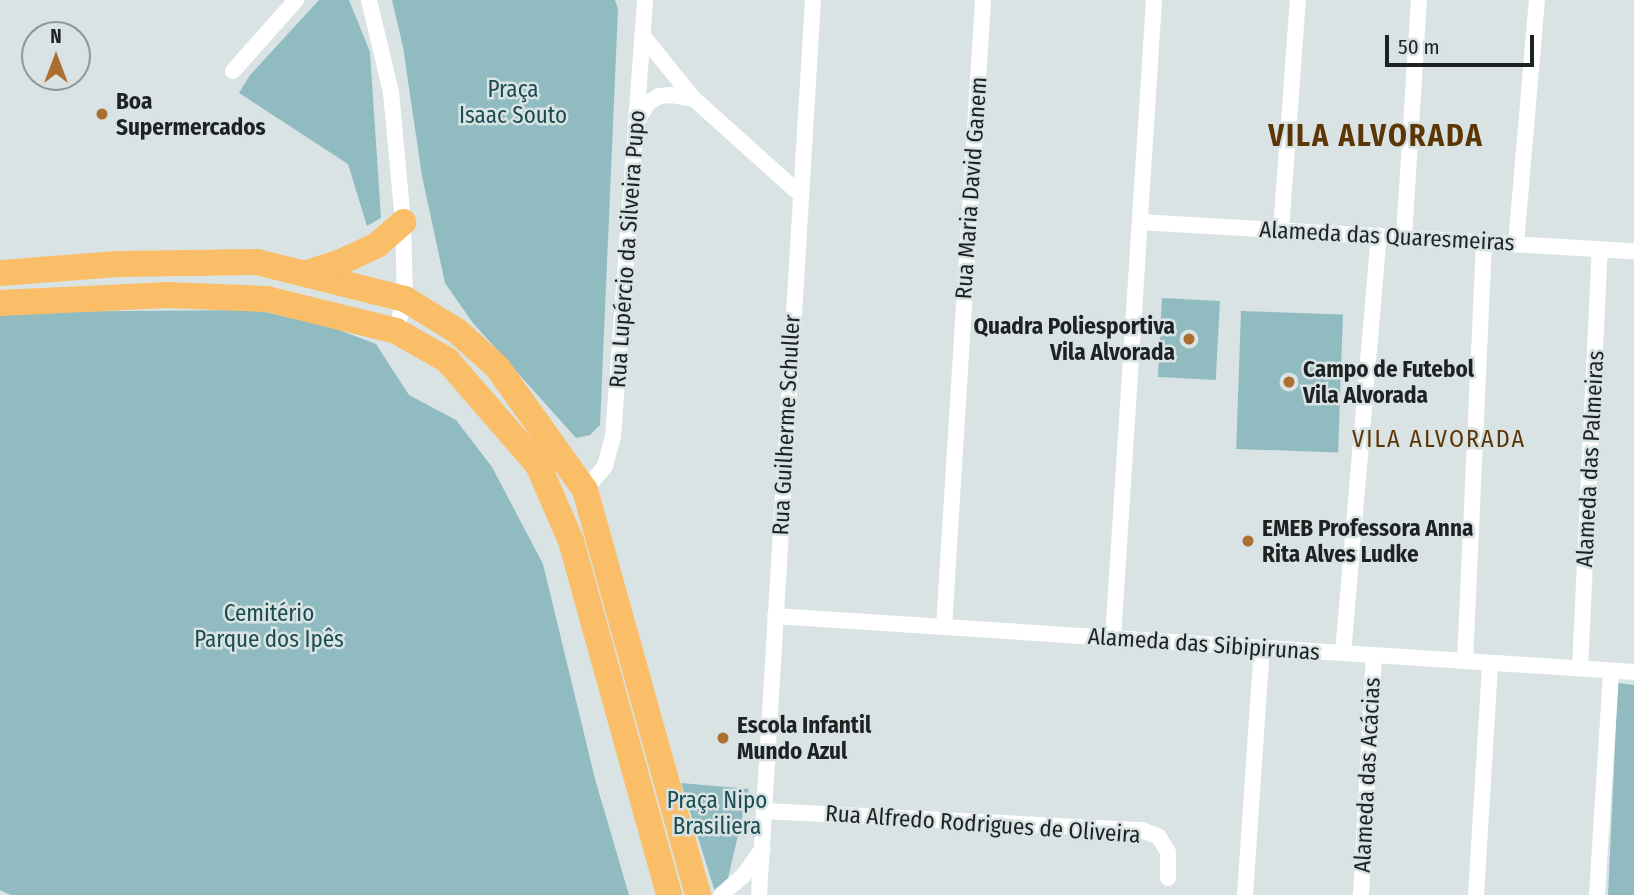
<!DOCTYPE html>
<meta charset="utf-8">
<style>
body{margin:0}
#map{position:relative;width:1634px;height:895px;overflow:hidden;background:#d9e3e4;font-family:"Fira Sans Condensed",sans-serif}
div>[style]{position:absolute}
.green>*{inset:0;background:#90bcc1;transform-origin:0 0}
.minor>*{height:16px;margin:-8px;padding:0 8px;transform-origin:8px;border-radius:8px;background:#fff}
.primary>*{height:26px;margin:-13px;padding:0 13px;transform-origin:13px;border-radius:13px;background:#fabe68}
.dots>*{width:19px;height:19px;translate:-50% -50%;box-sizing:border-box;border:4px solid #d9e3e4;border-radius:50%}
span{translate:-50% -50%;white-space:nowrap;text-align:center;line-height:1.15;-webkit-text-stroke:5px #d9e3e4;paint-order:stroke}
.park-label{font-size:23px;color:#1a4c51}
.poi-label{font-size:23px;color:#1e2222;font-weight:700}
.left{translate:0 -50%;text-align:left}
.right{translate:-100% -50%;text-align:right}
.street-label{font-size:23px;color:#1e2222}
.neighbourhood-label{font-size:24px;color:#5d3605;letter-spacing:2px}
.district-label{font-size:30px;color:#5d3605;font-weight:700;letter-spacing:2px}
.north{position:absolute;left:21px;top:21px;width:70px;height:70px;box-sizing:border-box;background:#d9e3e4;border:2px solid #8e9696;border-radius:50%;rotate:0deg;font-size:19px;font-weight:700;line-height:28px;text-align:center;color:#1e2222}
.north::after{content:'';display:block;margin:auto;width:24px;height:32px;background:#ab7031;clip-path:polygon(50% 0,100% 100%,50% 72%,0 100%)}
.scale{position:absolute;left:1385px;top:35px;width:149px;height:32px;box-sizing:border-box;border:4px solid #1e2222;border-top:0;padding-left:9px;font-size:21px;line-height:24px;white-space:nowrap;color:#1e2222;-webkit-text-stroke:5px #d9e3e4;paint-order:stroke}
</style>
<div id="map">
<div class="green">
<div style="clip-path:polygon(319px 0,349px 0,370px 52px,381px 218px,367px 226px,348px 164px,239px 93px,250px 75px)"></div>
<div style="clip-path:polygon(392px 0,615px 0,618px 9px,600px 425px,590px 435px,576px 438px,473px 323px,445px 283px,422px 176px,403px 47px)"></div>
<div style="left:1162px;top:298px;width:58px;height:79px;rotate:3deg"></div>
<div style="clip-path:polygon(256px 310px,331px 327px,376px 344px,409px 395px,456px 420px,492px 467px,543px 564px,595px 779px,629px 895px,11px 895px,0 890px,0 312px)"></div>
<div style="left:1241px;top:311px;width:102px;height:138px;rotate:2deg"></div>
<div style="clip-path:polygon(1618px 683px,1634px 685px,1634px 895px,1608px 895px)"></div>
<div style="clip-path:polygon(681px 783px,749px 789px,724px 895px,716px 895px)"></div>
</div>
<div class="minor">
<div style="left:369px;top:0;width:95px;rotate:76.6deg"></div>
<div style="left:391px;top:92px;width:131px;rotate:84.7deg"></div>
<div style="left:403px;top:222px;width:77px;rotate:88.5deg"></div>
<div style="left:405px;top:299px;width:33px;rotate:106deg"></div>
<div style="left:643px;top:36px;width:81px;rotate:51deg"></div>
<div style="left:694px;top:99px;width:142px;rotate:41.9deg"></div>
<div style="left:233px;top:71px;width:95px;rotate:-48.4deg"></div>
<div style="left:638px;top:120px;width:20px;rotate:-60deg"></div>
<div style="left:648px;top:103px;width:13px;rotate:-32deg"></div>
<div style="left:659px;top:96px;width:13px;rotate:-4deg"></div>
<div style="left:672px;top:95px;width:22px;rotate:10deg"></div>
<div style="left:1140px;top:222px;width:495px;rotate:3.4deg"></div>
<div style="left:1281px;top:230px;width:231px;rotate:-85.8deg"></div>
<div style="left:1404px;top:237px;width:237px;rotate:-86.4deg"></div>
<div style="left:1516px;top:244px;width:245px;rotate:-85.1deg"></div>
<div style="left:585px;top:490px;width:31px;rotate:-50deg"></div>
<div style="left:605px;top:466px;width:30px;rotate:-75deg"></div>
<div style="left:613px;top:437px;width:438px;rotate:-85.8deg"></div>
<div style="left:775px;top:616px;width:861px;rotate:3.73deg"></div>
<div style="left:944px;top:627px;width:628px;rotate:-86.44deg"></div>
<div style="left:1113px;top:638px;width:639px;rotate:-86.32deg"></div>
<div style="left:1343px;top:653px;width:419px;rotate:-85.1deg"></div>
<div style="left:1465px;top:661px;width:419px;rotate:-87.4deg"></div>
<div style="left:1580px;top:668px;width:419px;rotate:-87.3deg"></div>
<div style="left:764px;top:811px;width:378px;rotate:2.9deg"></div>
<div style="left:1142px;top:830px;width:18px;rotate:22deg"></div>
<div style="left:1159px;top:837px;width:17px;rotate:59deg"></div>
<div style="left:1168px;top:852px;width:26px;rotate:90deg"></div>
<div style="left:721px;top:895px;width:30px;rotate:-41deg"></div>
<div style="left:744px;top:875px;width:32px;rotate:-55deg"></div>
<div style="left:759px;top:895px;width:897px;rotate:-86.55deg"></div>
<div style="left:1245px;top:895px;width:248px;rotate:-86.1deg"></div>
<div style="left:1361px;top:895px;width:240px;rotate:-86.9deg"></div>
<div style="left:1476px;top:895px;width:232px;rotate:-86.5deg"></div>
<div style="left:1597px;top:895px;width:225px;rotate:-86.4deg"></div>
</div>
<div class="primary">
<div style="left:0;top:273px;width:118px;rotate:-4.4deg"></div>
<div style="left:118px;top:264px;width:139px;rotate:-0.8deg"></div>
<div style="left:257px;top:262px;width:153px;rotate:14deg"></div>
<div style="left:405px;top:299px;width:61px;rotate:31.6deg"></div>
<div style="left:457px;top:331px;width:54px;rotate:42deg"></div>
<div style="left:497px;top:367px;width:151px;rotate:54.4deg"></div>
<div style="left:585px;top:490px;width:420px;rotate:74.4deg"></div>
<div style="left:307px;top:273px;width:38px;rotate:-18deg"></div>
<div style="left:343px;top:261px;width:38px;rotate:-25deg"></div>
<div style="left:377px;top:245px;width:35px;rotate:-41deg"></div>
<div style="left:0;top:303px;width:168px;rotate:-2.7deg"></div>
<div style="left:168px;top:295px;width:99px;rotate:2.3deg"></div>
<div style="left:267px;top:299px;width:133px;rotate:13.9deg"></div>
<div style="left:396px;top:331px;width:59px;rotate:29.6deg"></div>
<div style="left:447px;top:360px;width:139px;rotate:49.1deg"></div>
<div style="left:538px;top:465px;width:83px;rotate:66.5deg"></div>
<div style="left:571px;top:541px;width:367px;rotate:74.5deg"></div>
</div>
<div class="dots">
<div style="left:102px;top:114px;background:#ab7031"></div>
<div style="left:1189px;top:339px;background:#ab7031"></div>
<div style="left:1289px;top:382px;background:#ab7031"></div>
<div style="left:1248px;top:541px;background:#ab7031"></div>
<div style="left:723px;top:738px;background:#ab7031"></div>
</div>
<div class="park-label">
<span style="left:513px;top:102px">Praça<br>Isaac Souto</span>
<span style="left:269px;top:626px">Cemitério<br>Parque dos Ipês</span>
<span style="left:717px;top:813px">Praça Nipo<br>Brasiliera</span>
</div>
<div class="poi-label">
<span class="left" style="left:116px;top:114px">Boa<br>Supermercados</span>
<span class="right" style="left:1175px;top:339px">Quadra Poliesportiva<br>Vila Alvorada</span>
<span class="left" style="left:1303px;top:382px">Campo de Futebol<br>Vila Alvorada</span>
<span class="left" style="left:1262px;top:541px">EMEB Professora Anna<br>Rita Alves Ludke</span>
<span class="left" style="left:737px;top:738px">Escola Infantil<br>Mundo Azul</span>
</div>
<div class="street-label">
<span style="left:971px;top:188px;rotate:-86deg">Rua Maria David Ganem</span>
<span style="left:1387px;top:236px;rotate:3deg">Alameda das Quaresmeiras</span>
<span style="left:627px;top:249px;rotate:-86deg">Rua Lupércio da Silveira Pupo</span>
<span style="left:786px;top:425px;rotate:-87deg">Rua Guilherme Schuller</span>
<span style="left:1590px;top:459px;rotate:-87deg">Alameda das Palmeiras</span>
<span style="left:1204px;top:644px;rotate:4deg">Alameda das Sibipirunas</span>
<span style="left:1367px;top:775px;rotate:-87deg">Alameda das Acácias</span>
<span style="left:983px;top:824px;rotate:4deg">Rua Alfredo Rodrigues de Oliveira</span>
</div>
<div class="neighbourhood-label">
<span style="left:1439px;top:440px">VILA ALVORADA</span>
</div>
<div class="district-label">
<span style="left:1376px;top:136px">VILA ALVORADA</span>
</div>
<div class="north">N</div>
<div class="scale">50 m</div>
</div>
